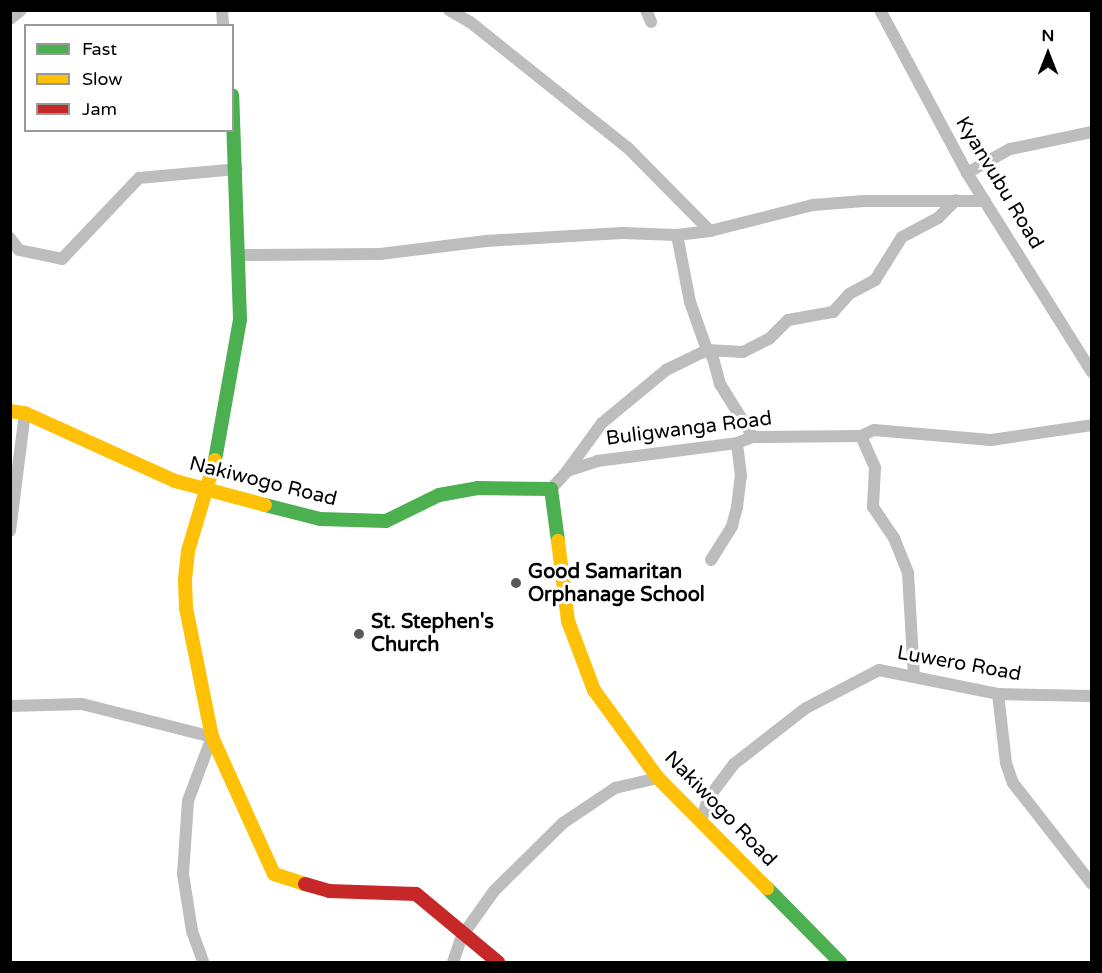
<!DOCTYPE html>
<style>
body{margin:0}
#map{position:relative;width:1102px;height:973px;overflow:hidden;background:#fff;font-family:"Varela Round",sans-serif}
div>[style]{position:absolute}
.street>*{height:12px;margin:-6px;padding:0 6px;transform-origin:6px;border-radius:6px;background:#bdbdbd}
.fast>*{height:14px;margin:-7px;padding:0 7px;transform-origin:7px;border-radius:7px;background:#4caf50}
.slow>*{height:14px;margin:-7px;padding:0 7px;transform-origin:7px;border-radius:7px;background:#ffc107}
.jam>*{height:14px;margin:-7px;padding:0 7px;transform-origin:7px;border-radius:7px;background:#c62828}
.dots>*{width:16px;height:16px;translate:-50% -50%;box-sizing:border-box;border:3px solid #fff;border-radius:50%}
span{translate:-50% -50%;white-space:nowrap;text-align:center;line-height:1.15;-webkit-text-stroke:6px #fff;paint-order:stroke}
.street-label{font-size:20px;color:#000}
.poi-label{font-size:20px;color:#000;font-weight:700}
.left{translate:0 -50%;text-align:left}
.frame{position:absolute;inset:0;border:12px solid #000;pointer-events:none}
.legend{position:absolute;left:24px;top:24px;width:210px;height:108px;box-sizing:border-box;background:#fff;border:2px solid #999;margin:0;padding:8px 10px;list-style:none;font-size:18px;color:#000}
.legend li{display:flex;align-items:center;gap:12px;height:30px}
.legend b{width:30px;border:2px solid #999}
.north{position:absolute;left:1018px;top:24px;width:60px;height:60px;-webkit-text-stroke:4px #fff;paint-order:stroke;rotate:0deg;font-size:16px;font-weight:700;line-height:24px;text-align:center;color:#000}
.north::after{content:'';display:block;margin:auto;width:21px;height:27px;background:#000;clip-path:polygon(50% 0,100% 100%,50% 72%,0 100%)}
</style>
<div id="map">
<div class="street">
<div style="left:222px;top:10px;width:16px;rotate:86deg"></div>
<div style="left:449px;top:10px;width:24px;rotate:30deg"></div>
<div style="left:470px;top:22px;width:202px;rotate:38.6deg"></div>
<div style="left:628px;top:148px;width:117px;rotate:45.3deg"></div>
<div style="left:646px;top:10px;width:13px;rotate:67deg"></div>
<div style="left:880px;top:10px;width:185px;rotate:61.9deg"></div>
<div style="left:967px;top:173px;width:235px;rotate:57.9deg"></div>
<div style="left:10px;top:19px;width:14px;rotate:-39deg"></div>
<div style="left:967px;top:173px;width:49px;rotate:-29.2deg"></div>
<div style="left:1010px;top:149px;width:84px;rotate:-11.7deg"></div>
<div style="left:677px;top:235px;width:68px;rotate:79deg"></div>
<div style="left:690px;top:302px;width:51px;rotate:70.5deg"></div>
<div style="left:707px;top:350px;width:36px;rotate:3deg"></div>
<div style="left:743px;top:352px;width:29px;rotate:-27deg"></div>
<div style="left:769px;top:339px;width:27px;rotate:-45deg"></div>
<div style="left:788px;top:320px;width:46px;rotate:-10.1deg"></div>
<div style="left:833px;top:312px;width:24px;rotate:-48deg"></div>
<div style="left:849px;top:294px;width:30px;rotate:-28deg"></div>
<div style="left:875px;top:280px;width:51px;rotate:-57.9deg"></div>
<div style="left:902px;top:237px;width:41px;rotate:-27.8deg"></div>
<div style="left:938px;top:218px;width:25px;rotate:-45deg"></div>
<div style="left:10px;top:238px;width:15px;rotate:53deg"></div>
<div style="left:19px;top:250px;width:44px;rotate:11.8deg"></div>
<div style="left:62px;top:259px;width:112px;rotate:-46.5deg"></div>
<div style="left:139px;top:178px;width:98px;rotate:-5.2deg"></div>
<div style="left:239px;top:255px;width:141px;rotate:-0.4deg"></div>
<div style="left:380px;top:254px;width:107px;rotate:-7deg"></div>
<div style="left:486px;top:241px;width:136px;rotate:-3.4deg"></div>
<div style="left:622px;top:233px;width:55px;rotate:2.1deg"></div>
<div style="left:677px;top:235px;width:33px;rotate:-7deg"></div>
<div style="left:710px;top:231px;width:106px;rotate:-14.2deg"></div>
<div style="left:813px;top:205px;width:51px;rotate:-4.5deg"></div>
<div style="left:864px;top:201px;width:121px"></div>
<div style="left:861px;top:436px;width:35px;rotate:66deg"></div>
<div style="left:875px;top:468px;width:39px;rotate:93deg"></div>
<div style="left:873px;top:507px;width:37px;rotate:56deg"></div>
<div style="left:894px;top:538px;width:38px;rotate:68deg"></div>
<div style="left:908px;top:573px;width:103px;rotate:86.7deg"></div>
<div style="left:567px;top:471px;width:59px;rotate:-53.9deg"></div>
<div style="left:602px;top:423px;width:83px;rotate:-39.6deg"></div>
<div style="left:666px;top:370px;width:46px;rotate:-26deg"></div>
<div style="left:707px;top:350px;width:10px;rotate:53deg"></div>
<div style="left:713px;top:358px;width:27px;rotate:75deg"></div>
<div style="left:720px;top:384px;width:62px;rotate:58.1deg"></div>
<div style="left:551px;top:489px;width:24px;rotate:-48deg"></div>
<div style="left:567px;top:471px;width:32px;rotate:-18deg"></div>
<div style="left:597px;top:461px;width:141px;rotate:-7.3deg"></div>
<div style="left:737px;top:443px;width:17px;rotate:-21deg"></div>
<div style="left:753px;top:437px;width:108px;rotate:-0.5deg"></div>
<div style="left:861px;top:436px;width:14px;rotate:-25deg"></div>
<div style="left:874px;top:430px;width:117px;rotate:4.9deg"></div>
<div style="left:991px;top:440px;width:102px;rotate:-8.4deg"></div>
<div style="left:10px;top:531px;width:119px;rotate:-82.8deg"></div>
<div style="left:711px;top:560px;width:40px;rotate:-58deg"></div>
<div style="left:732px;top:526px;width:20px;rotate:-75deg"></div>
<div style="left:737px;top:507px;width:31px;rotate:-83deg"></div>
<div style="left:741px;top:476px;width:33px;rotate:-97deg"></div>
<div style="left:998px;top:694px;width:69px;rotate:83.4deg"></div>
<div style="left:1006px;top:763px;width:21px;rotate:71deg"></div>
<div style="left:1013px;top:783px;width:128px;rotate:52deg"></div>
<div style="left:10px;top:706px;width:72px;rotate:-1.6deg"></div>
<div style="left:82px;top:704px;width:134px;rotate:14.2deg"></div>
<div style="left:212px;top:737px;width:68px;rotate:110.6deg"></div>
<div style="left:188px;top:801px;width:73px;rotate:93.9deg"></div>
<div style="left:183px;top:874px;width:58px;rotate:81deg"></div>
<div style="left:192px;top:931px;width:33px;rotate:70deg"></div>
<div style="left:701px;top:820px;width:24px;rotate:-71deg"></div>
<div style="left:709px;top:797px;width:41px;rotate:-52.9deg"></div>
<div style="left:734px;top:764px;width:91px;rotate:-37.9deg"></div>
<div style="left:806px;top:708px;width:82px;rotate:-27.5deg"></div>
<div style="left:879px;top:670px;width:121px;rotate:11.4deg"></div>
<div style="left:998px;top:694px;width:94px;rotate:1.2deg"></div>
<div style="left:453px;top:962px;width:28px;rotate:-71deg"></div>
<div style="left:462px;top:936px;width:55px;rotate:-54.6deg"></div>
<div style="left:494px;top:891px;width:97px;rotate:-44.6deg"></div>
<div style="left:563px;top:823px;width:63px;rotate:-33.9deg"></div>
<div style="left:615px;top:788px;width:44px;rotate:-13.1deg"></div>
</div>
<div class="fast">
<div style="left:215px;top:460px;width:143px;rotate:-79.9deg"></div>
<div style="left:240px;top:319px;width:224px;rotate:-92deg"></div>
<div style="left:265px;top:505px;width:57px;rotate:14.3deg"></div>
<div style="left:320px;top:519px;width:66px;rotate:1.7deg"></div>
<div style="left:386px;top:521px;width:59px;rotate:-26.1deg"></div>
<div style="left:439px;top:495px;width:39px;rotate:-10deg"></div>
<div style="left:477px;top:488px;width:74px;rotate:0.8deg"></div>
<div style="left:551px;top:489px;width:52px;rotate:82.3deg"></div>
<div style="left:767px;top:888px;width:104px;rotate:45.4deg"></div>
</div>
<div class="slow">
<div style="left:10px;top:411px;width:15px;rotate:8deg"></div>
<div style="left:25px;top:413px;width:165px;rotate:24.4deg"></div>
<div style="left:175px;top:481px;width:93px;rotate:14.9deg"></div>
<div style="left:215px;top:460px;width:95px;rotate:106.5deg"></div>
<div style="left:188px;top:551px;width:29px;rotate:96deg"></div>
<div style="left:185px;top:580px;width:28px;rotate:88deg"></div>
<div style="left:186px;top:608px;width:132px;rotate:78.6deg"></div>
<div style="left:212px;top:737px;width:150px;rotate:65.7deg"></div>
<div style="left:274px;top:874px;width:33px;rotate:18deg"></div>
<div style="left:558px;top:541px;width:81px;rotate:82.9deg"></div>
<div style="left:568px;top:621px;width:74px;rotate:69.4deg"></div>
<div style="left:594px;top:690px;width:109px;rotate:54deg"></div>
<div style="left:658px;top:778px;width:155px;rotate:45.3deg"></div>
</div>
<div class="jam">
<div style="left:305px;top:884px;width:25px;rotate:16deg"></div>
<div style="left:329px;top:891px;width:87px;rotate:2deg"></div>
<div style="left:416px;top:894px;width:107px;rotate:39.7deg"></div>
</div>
<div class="dots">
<div style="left:516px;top:583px;background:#595959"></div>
<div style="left:359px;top:634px;background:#595959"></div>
</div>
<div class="street-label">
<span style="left:999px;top:183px;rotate:59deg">Kyanvubu Road</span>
<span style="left:689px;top:429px;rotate:-7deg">Buligwanga Road</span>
<span style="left:263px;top:482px;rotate:14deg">Nakiwogo Road</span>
<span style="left:959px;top:664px;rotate:10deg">Luwero Road</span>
<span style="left:720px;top:809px;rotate:46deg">Nakiwogo Road</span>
</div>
<div class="poi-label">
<span class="left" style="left:528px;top:584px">Good Samaritan<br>Orphanage School</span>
<span class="left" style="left:371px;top:634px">St. Stephen's<br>Church</span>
</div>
<div class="frame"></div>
<ul class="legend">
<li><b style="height:8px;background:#4caf50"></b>Fast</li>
<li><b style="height:8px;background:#ffc107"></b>Slow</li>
<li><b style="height:8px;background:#c62828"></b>Jam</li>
</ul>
<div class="north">N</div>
</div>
